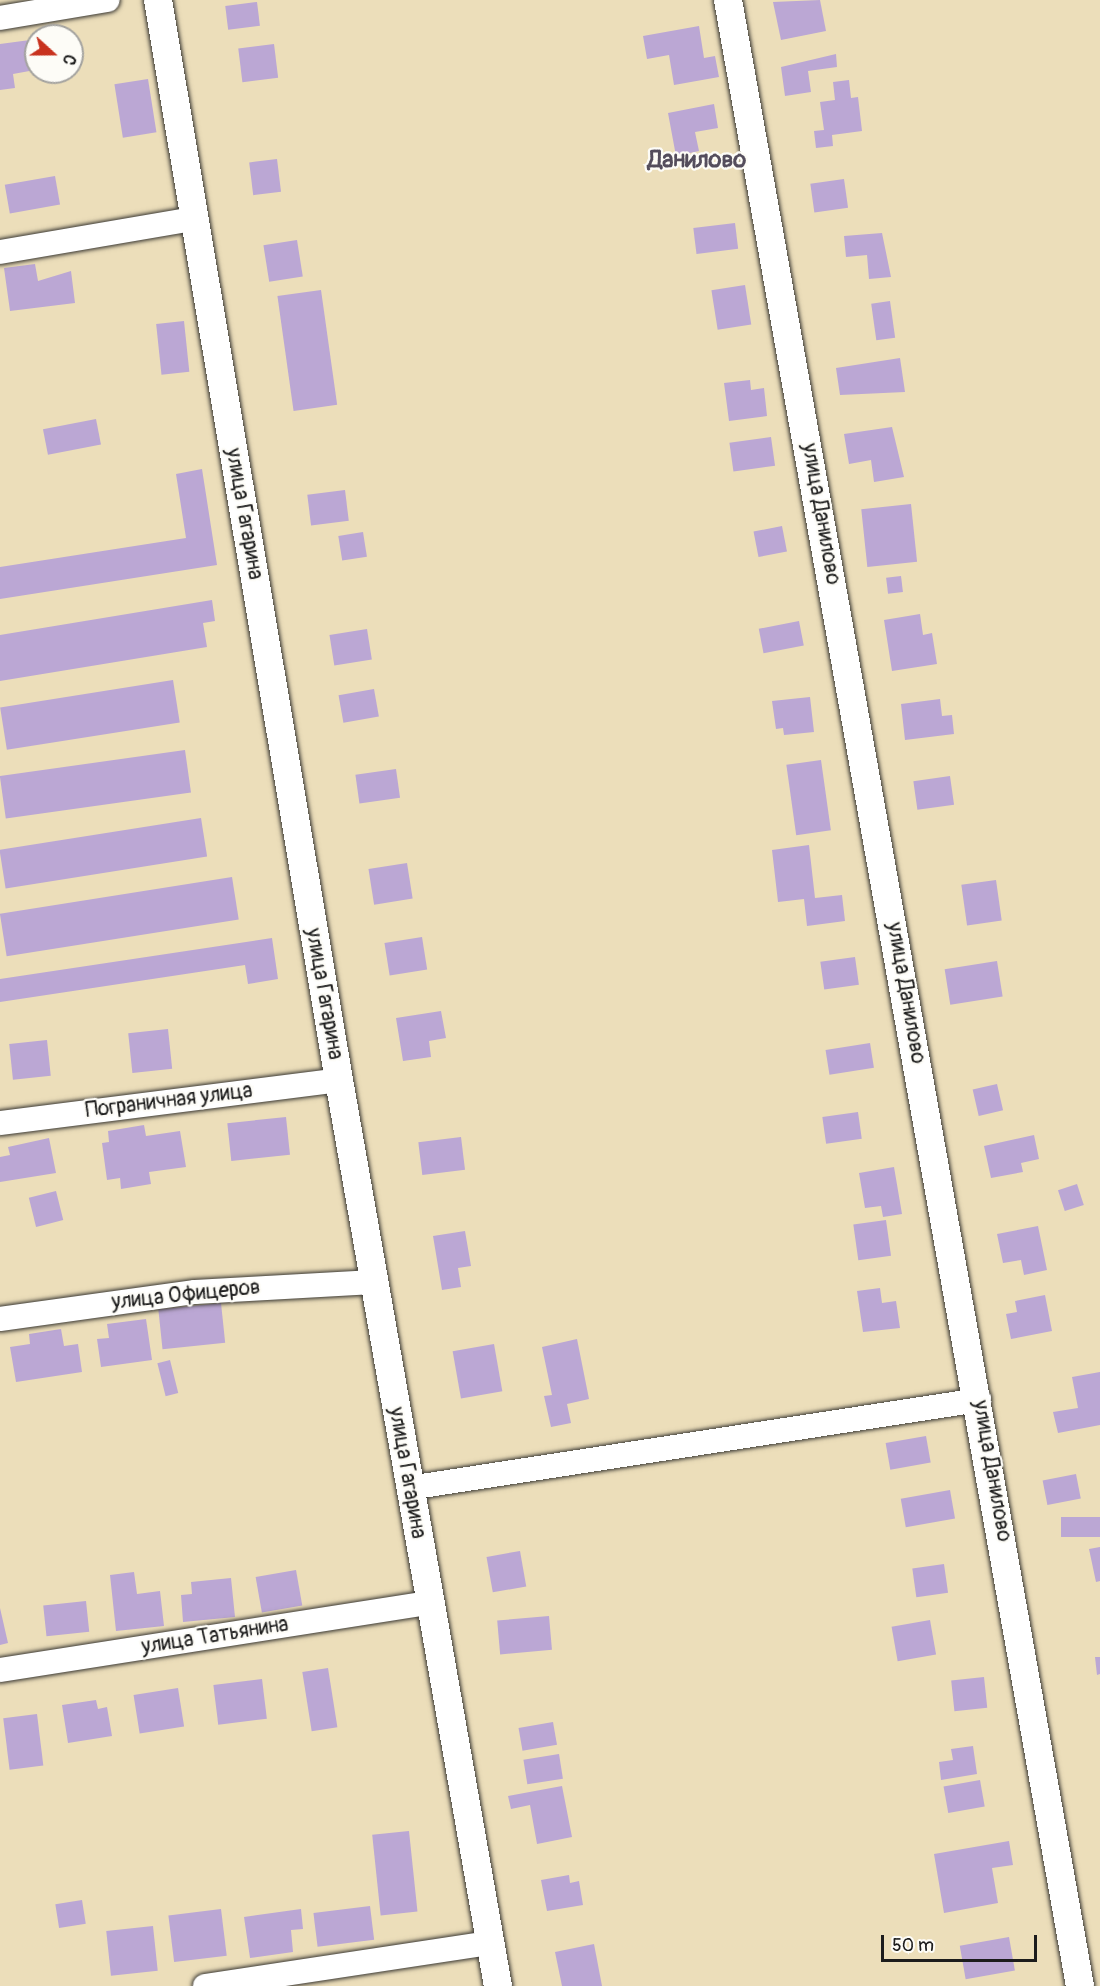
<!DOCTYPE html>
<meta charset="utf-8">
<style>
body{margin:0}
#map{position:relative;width:1100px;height:1986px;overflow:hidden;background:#ecdeba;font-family:Pangolin,sans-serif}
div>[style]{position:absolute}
.building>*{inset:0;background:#bba7d4;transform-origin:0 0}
.roads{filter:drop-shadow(0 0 2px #3b3934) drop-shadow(0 0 2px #3b3934)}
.minor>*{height:24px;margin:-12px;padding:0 12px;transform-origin:12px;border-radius:12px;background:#fff}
.tertiary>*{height:28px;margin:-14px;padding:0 14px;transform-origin:14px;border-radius:14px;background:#fff}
span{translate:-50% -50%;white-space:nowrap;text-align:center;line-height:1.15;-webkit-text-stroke:4.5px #fdfcf7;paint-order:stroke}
.street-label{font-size:21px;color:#1c1c1c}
.quarter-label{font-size:24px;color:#544d5c;font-weight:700}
.north{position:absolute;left:24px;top:24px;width:60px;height:60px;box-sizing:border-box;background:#fdfcf7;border:2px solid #a3a29f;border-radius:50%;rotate:111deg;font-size:16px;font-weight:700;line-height:24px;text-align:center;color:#1c1c1c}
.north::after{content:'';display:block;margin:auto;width:21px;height:27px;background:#c8321e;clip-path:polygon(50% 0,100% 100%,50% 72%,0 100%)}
.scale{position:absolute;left:881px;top:1935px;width:156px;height:27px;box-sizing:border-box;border:3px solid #1c1c1c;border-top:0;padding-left:8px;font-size:18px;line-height:21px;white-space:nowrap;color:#1c1c1c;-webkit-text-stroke:4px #fdfcf7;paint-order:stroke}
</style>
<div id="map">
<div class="building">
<div style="clip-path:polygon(820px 0,826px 31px,781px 40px,773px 2px)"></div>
<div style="left:257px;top:2px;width:24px;height:32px;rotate:83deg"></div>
<div style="clip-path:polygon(699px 26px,704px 58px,715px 56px,719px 77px,674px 85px,669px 55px,647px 59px,643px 36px)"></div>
<div style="clip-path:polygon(30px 40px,35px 70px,13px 74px,15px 88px,0 90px,0 44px)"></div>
<div style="left:274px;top:44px;width:34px;height:36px;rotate:83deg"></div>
<div style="clip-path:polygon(836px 54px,837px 67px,808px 71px,811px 92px,785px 96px,781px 67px)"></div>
<div style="left:148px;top:79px;width:54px;height:34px;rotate:81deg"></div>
<div style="clip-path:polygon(849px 80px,851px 98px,858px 97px,862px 131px,832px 135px,833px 146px,816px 148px,814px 131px,824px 130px,820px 102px,835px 100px,833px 82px)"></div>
<div style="clip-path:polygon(714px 104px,718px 128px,695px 132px,699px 151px,676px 156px,668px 113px)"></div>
<div style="left:277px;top:159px;width:33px;height:28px;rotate:83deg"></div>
<div style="left:55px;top:176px;width:29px;height:51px;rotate:80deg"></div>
<div style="left:844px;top:179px;width:29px;height:34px;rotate:82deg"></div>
<div style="left:735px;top:223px;width:26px;height:42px;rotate:83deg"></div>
<div style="clip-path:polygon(882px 233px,891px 277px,869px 279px,867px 255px,846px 257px,844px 236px)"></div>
<div style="left:297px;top:240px;width:37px;height:34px;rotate:81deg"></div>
<div style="clip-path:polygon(35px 264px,38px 281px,71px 271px,75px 303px,10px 311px,4px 268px)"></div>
<div style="left:745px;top:285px;width:40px;height:34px;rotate:81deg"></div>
<div style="left:321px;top:290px;width:116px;height:44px;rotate:82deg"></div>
<div style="left:890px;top:301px;width:37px;height:19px;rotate:82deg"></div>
<div style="left:184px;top:321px;width:51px;height:28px;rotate:84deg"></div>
<div style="clip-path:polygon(900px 358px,905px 392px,840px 395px,836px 368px)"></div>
<div style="clip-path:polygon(750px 380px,751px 390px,764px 388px,767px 416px,729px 421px,724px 383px)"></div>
<div style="left:96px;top:419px;width:26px;height:54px;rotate:79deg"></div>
<div style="clip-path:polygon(892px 427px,904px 477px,874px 482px,871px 460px,849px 464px,844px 434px)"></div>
<div style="left:771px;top:437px;width:29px;height:42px;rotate:82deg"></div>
<div style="clip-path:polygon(202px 469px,217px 565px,0 599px,0 567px,186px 538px,176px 474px)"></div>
<div style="left:345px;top:490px;width:31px;height:38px;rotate:83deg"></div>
<div style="left:911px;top:504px;width:58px;height:50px;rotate:84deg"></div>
<div style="left:782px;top:526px;width:26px;height:29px;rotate:79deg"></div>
<div style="left:363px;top:532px;width:25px;height:25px;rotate:81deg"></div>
<div style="left:901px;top:576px;width:16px;height:15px;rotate:83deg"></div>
<div style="clip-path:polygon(212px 600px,215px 621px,203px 623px,207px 647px,0 681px,0 635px)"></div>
<div style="clip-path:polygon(920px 614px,923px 635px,932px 633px,937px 664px,892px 671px,884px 620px)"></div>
<div style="left:799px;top:621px;width:25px;height:41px;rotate:79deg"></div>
<div style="left:367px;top:629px;width:31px;height:38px;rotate:81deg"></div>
<div style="left:173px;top:680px;width:43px;height:175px;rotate:81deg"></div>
<div style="left:374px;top:689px;width:28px;height:36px;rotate:80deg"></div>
<div style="clip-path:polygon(810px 697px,814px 732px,784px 735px,783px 728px,776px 729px,772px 701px)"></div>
<div style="clip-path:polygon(940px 699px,942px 716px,952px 715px,954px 734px,905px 740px,901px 704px)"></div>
<div style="left:185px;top:750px;width:43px;height:187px;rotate:82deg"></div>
<div style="left:821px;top:760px;width:71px;height:35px;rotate:82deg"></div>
<div style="left:396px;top:769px;width:29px;height:41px;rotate:82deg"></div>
<div style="left:950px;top:776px;width:29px;height:37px;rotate:82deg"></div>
<div style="left:201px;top:818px;width:39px;height:204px;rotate:81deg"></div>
<div style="clip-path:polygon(809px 845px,815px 898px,842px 895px,845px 921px,807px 926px,804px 899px,778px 902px,772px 850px)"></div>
<div style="left:407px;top:863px;width:36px;height:39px;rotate:81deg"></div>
<div style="left:232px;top:877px;width:43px;height:235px;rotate:81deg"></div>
<div style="left:996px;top:880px;width:41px;height:35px;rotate:82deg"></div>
<div style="left:422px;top:937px;width:33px;height:38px;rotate:81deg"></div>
<div style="clip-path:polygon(272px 938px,278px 979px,248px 984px,245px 965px,0 1002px,0 979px)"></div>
<div style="left:855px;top:957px;width:28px;height:35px;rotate:82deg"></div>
<div style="left:997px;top:961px;width:36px;height:53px;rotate:81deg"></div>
<div style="clip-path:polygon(441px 1011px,446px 1038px,429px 1041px,431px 1057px,403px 1061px,396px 1018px)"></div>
<div style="left:168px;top:1029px;width:40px;height:40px;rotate:84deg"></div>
<div style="left:47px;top:1040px;width:36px;height:38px;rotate:84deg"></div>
<div style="left:870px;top:1043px;width:25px;height:45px;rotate:81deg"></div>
<div style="left:997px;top:1084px;width:27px;height:25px;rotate:77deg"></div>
<div style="left:858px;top:1112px;width:27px;height:36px;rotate:82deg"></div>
<div style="left:286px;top:1117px;width:38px;height:59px;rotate:84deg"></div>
<div style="clip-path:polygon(144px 1125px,146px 1136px,180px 1131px,186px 1167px,149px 1172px,151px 1184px,121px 1189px,120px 1178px,107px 1180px,102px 1143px,109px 1142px,108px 1131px)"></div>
<div style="clip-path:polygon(1034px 1135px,1039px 1159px,1021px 1163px,1023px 1172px,991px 1178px,984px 1146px)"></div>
<div style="left:461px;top:1137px;width:33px;height:43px;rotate:83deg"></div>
<div style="clip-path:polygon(49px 1138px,56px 1173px,0 1182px,0 1157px,10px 1155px,8px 1147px)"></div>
<div style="clip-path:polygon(894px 1167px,902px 1214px,883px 1217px,881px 1206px,865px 1208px,859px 1173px)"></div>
<div style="left:1077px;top:1184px;width:22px;height:20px;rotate:72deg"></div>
<div style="left:56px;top:1191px;width:30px;height:28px;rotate:76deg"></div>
<div style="left:886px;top:1220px;width:36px;height:33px;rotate:82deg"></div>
<div style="clip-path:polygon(1038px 1226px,1047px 1270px,1024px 1275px,1021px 1260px,1003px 1263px,997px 1234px)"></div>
<div style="clip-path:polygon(465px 1231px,471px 1266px,458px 1268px,461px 1287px,442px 1290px,433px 1236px)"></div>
<div style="clip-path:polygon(880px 1288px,882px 1303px,896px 1301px,900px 1328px,863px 1332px,857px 1291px)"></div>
<div style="clip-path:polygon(1045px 1295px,1052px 1331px,1011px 1339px,1006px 1314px,1017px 1312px,1015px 1301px)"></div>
<div style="left:221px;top:1303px;width:40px;height:63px;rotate:84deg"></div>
<div style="clip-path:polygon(146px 1319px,152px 1360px,101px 1367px,97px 1339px,109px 1338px,107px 1324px)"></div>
<div style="clip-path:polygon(61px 1329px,64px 1346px,78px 1344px,82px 1372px,16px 1382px,10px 1347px,30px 1344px,29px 1334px)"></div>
<div style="clip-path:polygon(577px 1339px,589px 1399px,567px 1404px,571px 1423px,551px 1427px,544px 1396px,552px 1395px,542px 1347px)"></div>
<div style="left:494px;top:1344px;width:48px;height:42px;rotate:80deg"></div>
<div style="left:170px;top:1360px;width:34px;height:13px;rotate:76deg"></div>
<div style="clip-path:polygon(1100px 1372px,1100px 1425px,1058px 1433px,1053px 1412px,1078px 1408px,1072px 1377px)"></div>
<div style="left:926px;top:1436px;width:27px;height:41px;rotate:80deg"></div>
<div style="left:1076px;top:1474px;width:25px;height:34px;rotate:79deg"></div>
<div style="left:950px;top:1490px;width:29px;height:50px;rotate:80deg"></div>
<div style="left:1100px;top:1517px;width:20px;height:39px;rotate:90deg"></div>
<div style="clip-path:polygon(1100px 1547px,1100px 1581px,1096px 1582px,1089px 1549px)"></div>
<div style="left:520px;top:1551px;width:36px;height:34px;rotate:80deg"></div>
<div style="left:944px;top:1564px;width:29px;height:32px;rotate:82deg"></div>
<div style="left:296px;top:1570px;width:36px;height:41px;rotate:80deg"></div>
<div style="clip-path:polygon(134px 1572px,137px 1594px,160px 1591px,164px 1626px,116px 1631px,110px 1575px)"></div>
<div style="clip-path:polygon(231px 1578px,235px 1617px,183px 1622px,181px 1595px,192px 1594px,191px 1582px)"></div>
<div style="left:86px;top:1601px;width:31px;height:43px;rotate:84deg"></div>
<div style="clip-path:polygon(0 1608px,8px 1643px,0 1645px)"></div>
<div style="left:549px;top:1616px;width:34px;height:52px;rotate:85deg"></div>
<div style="left:930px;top:1620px;width:35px;height:39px;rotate:80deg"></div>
<div style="clip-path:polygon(1095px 1657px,1100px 1657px,1100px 1674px,1097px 1675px)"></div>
<div style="left:328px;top:1668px;width:60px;height:26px;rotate:81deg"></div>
<div style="left:984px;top:1677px;width:31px;height:33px;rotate:84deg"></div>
<div style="left:262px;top:1679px;width:40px;height:49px;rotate:83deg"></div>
<div style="left:178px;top:1688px;width:39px;height:45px;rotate:81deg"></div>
<div style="clip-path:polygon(96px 1700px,98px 1709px,107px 1707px,112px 1736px,68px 1743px,62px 1705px)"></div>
<div style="left:37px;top:1714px;width:52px;height:34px;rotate:83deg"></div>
<div style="left:553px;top:1722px;width:23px;height:35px;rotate:80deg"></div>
<div style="clip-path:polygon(973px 1746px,977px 1774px,941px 1780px,939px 1762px,953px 1760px,951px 1749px)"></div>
<div style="left:559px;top:1754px;width:25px;height:36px;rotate:81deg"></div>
<div style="left:980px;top:1780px;width:27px;height:37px;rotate:80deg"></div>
<div style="clip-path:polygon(562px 1786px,572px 1837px,537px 1844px,530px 1805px,511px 1809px,508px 1796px)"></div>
<div style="left:409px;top:1831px;width:81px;height:37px;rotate:84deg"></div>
<div style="clip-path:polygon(1009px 1841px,1013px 1865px,992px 1868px,998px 1903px,944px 1913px,934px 1854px)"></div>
<div style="clip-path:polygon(569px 1875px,570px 1883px,579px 1881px,583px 1905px,547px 1911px,541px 1880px)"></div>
<div style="left:82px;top:1900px;width:24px;height:27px;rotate:81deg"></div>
<div style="left:370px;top:1906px;width:34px;height:57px;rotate:83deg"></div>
<div style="left:221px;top:1909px;width:47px;height:53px;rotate:83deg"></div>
<div style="clip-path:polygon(301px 1909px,303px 1929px,291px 1930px,293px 1952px,250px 1958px,244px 1917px)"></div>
<div style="left:153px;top:1926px;width:45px;height:47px;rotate:84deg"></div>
<div style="left:1009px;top:1937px;width:34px;height:50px;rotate:80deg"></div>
<div style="clip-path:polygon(594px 1944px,602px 1986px,562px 1986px,555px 1952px)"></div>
</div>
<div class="roads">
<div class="minor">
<div style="left:0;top:18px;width:109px;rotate:-9.5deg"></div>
<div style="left:0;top:252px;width:197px;rotate:-9.7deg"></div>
<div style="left:0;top:1123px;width:342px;rotate:-7.2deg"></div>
<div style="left:0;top:1319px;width:197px;rotate:-7.9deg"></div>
<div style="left:195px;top:1292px;width:179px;rotate:-3.2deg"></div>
<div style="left:409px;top:1488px;width:577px;rotate:-8.78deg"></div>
<div style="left:0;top:1670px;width:434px;rotate:-8.9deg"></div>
<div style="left:205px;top:1986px;width:288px;rotate:-8.6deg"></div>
</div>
<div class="tertiary">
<div style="left:158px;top:0;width:1095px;rotate:80.49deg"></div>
<div style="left:339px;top:1080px;width:920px;rotate:80.05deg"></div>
<div style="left:728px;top:0;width:2017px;rotate:79.95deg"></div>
</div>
</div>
<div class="street-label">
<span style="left:244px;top:514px;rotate:80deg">улица Гагарина</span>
<span style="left:821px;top:514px;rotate:80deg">улица Данилово</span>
<span style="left:906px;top:993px;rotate:80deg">улица Данилово</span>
<span style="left:324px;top:994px;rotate:80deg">улица Гагарина</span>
<span style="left:169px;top:1101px;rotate:-7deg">Пограничная улица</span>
<span style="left:186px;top:1295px;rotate:-6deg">улица Офицеров</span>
<span style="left:992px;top:1471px;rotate:80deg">улица Данилово</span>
<span style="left:407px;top:1473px;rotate:80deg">улица Гагарина</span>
<span style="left:215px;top:1636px;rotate:-9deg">улица Татьянина</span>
</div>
<div class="quarter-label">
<span style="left:697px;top:160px">Данилово</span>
</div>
<div class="north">С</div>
<div class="scale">50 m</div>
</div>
